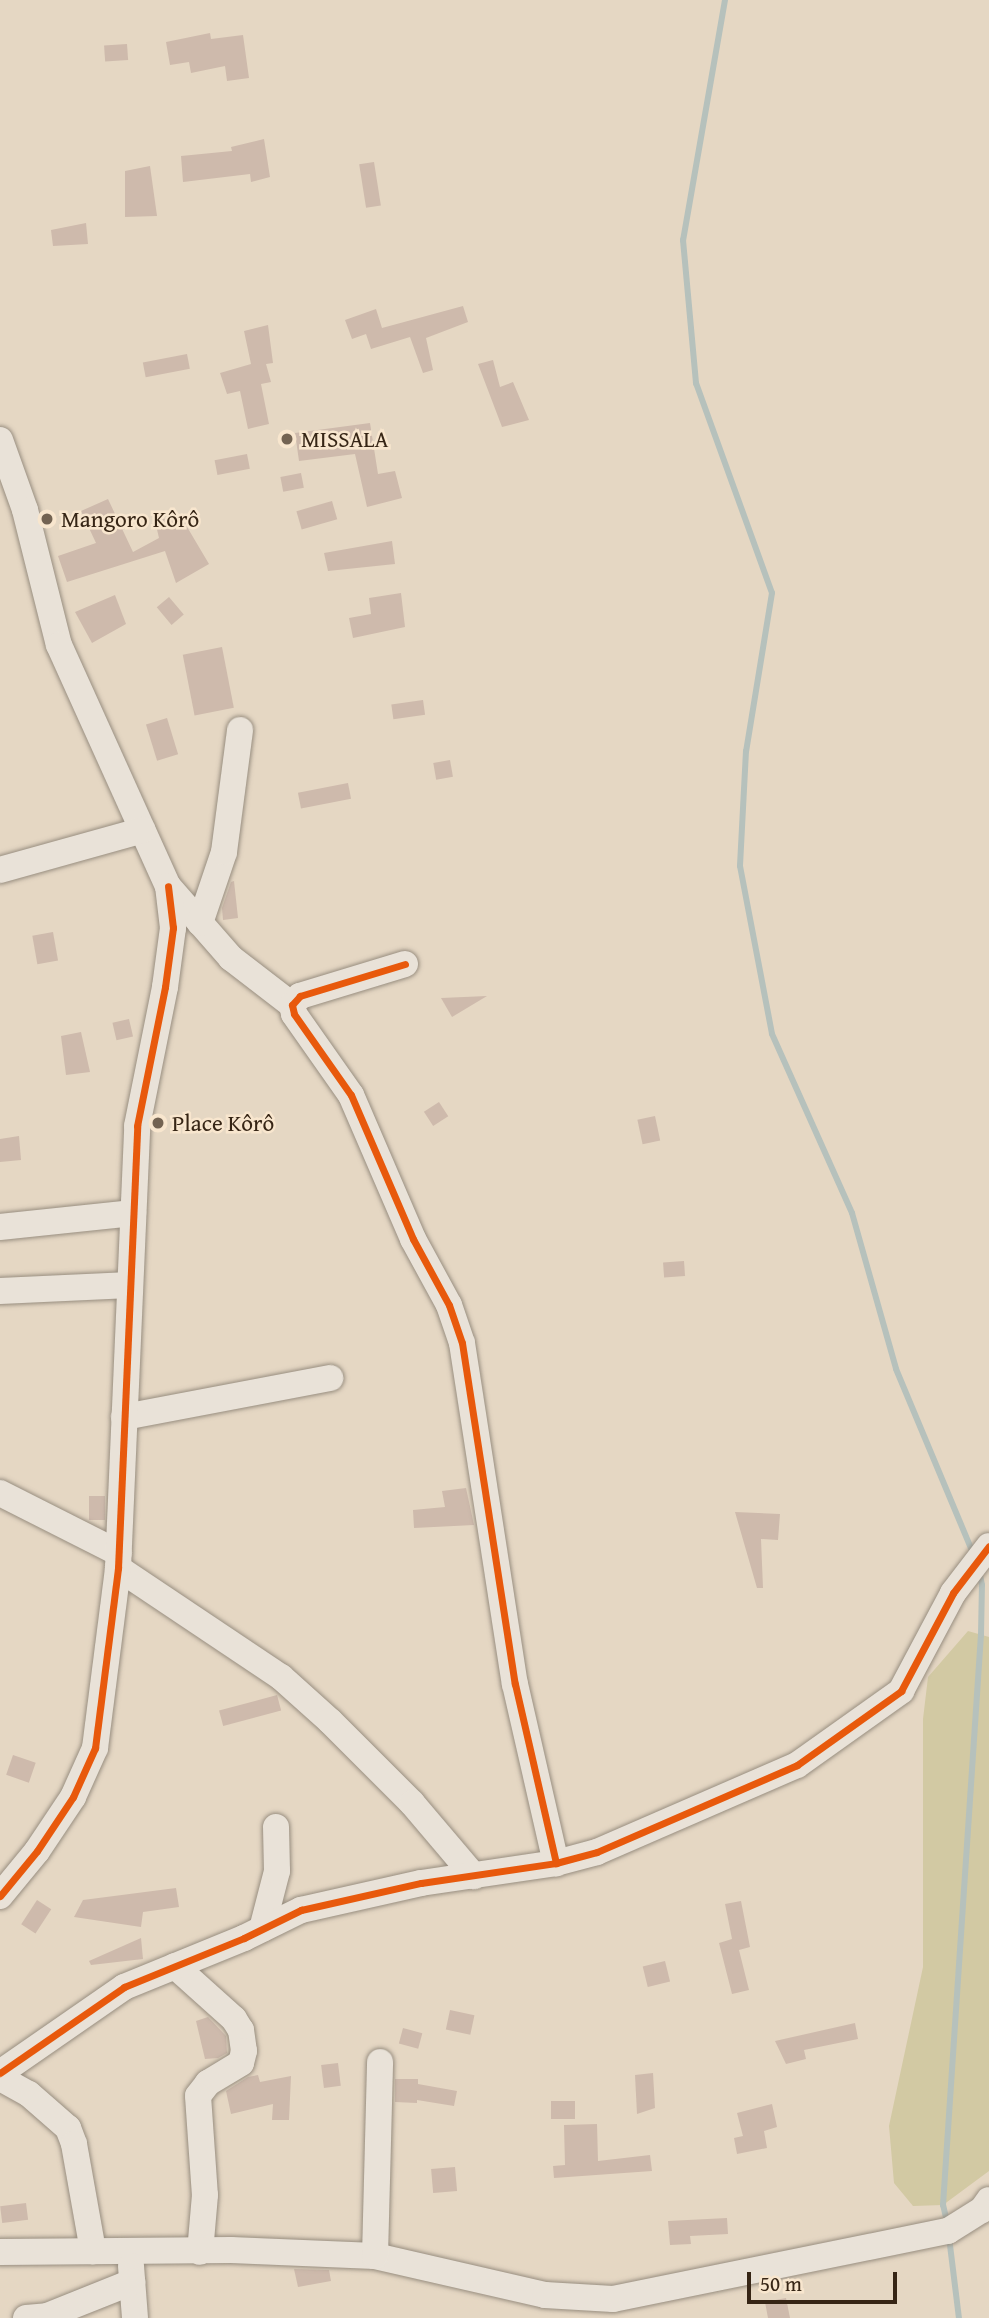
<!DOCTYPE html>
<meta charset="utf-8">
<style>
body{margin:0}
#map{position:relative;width:989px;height:2318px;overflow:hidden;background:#e5d7c3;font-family:"Gentium Book Plus",serif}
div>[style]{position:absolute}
.green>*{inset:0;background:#d2c9a3}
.stream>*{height:6px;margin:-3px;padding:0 3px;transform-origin:3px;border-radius:3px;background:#b6c1bc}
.building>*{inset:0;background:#cebaac;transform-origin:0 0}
.roads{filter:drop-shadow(0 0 2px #988e80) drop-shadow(0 0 2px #988e80)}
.minor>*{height:26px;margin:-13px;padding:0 13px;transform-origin:13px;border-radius:13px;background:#e9e2d8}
.cycleway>*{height:7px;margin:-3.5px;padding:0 3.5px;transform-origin:3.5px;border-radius:3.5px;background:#e8590c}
.dots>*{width:19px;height:19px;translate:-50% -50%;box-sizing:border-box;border:4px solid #f8e6ce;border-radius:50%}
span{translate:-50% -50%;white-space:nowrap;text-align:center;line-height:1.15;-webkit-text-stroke:5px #f8e6ce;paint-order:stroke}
.poi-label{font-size:23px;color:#362515}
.left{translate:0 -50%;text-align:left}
.scale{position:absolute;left:747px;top:2272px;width:150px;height:32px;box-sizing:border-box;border:4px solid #362515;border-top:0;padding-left:9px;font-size:21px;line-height:24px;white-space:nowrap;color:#362515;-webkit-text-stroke:5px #f8e6ce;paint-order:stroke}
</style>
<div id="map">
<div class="green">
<div style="clip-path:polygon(968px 1631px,989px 1637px,989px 2171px,943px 2205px,913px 2206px,894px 2183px,889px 2126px,923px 1967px,923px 1719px,928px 1677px)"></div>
</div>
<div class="stream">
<div style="left:725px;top:0;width:244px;rotate:99.9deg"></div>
<div style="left:683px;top:240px;width:144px;rotate:84.8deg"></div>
<div style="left:696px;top:383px;width:223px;rotate:70.1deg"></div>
<div style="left:772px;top:593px;width:160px;rotate:99.3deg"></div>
<div style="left:746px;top:751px;width:115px;rotate:93deg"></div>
<div style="left:740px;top:866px;width:171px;rotate:79.2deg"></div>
<div style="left:772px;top:1034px;width:196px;rotate:65.9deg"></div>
<div style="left:852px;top:1213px;width:162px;rotate:74.2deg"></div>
<div style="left:896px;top:1369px;width:199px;rotate:67.3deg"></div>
<div style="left:947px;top:2222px;width:17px;rotate:-103deg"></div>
<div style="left:943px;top:2205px;width:571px;rotate:-86.19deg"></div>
<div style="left:981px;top:1635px;width:50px;rotate:-88.9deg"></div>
<div style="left:982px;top:1585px;width:15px;rotate:-101deg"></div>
<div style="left:949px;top:2237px;width:82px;rotate:83deg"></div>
</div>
<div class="building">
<div style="clip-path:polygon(210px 33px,211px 39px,243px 35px,249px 78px,227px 81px,225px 66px,191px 73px,189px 62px,170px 65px,166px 42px)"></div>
<div style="left:127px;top:44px;width:16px;height:23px;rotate:86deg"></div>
<div style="clip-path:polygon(264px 139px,270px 177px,251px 182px,250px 174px,183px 182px,181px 156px,232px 151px,231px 147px)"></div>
<div style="left:374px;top:162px;width:44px;height:15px;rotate:81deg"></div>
<div style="clip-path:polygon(150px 166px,157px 216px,125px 217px,125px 171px)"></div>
<div style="clip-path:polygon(86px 223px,88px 244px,53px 246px,51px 230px)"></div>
<div style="clip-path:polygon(463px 306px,468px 322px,426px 338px,433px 370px,423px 373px,410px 337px,371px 349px,366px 334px,352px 339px,345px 320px,376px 309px,382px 328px)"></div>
<div style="clip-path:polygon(268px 325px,273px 363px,266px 364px,271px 382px,261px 384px,269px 424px,248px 429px,240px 391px,227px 394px,220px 373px,251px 364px,244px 331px)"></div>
<div style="left:187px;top:354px;width:15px;height:45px;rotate:79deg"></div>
<div style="clip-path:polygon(493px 360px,500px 387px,513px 382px,529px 420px,502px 427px,478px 364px)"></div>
<div style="clip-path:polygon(370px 423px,378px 474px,395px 471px,402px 498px,367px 507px,355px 454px,299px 461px,295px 433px)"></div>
<div style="left:247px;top:454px;width:15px;height:33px;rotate:79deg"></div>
<div style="left:301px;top:473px;width:15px;height:21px;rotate:79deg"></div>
<div style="clip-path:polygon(108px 499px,133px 552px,159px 538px,155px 521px,180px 515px,209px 564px,176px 583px,165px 551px,67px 582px,58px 556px,96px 543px,81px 511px)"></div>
<div style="left:332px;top:501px;width:19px;height:37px;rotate:74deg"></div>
<div style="clip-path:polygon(392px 541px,395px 564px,328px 571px,324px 553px)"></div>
<div style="clip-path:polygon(401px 593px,405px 627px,353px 638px,349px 618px,371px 614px,369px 598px)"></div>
<div style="clip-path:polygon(115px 595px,126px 624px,92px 643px,75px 612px)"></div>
<div style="left:169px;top:597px;width:23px;height:16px;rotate:50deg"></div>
<div style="left:222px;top:647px;width:62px;height:40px;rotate:79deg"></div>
<div style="left:423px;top:700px;width:15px;height:32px;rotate:82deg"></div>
<div style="left:167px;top:718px;width:38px;height:22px;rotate:73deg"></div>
<div style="left:450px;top:760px;width:17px;height:17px;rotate:80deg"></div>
<div style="left:348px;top:783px;width:16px;height:51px;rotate:79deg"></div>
<div style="clip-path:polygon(234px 881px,238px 918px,223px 920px,222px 908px,231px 882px)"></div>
<div style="left:53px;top:932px;width:29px;height:21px;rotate:80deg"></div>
<div style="clip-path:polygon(487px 996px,452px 1017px,441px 998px)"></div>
<div style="left:129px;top:1019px;width:18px;height:17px;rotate:77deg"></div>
<div style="clip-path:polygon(81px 1032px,90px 1072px,66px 1075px,61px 1036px)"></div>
<div style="left:439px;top:1102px;width:17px;height:18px;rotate:57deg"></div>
<div style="left:655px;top:1116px;width:25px;height:18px;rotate:78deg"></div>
<div style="clip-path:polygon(19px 1136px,21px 1160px,0 1162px,0 1139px)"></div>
<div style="left:684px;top:1261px;width:15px;height:21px;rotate:86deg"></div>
<div style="clip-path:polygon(466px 1488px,474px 1525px,414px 1528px,413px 1510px,445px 1507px,442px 1491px)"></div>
<div style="left:89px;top:1496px;width:16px;height:24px"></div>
<div style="clip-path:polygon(735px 1512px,780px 1514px,778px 1540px,761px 1539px,763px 1588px,757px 1588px)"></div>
<div style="left:277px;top:1695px;width:16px;height:60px;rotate:75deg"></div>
<div style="left:13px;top:1755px;width:24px;height:21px;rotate:19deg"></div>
<div style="clip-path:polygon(176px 1888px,179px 1907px,143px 1912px,141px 1927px,74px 1917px,83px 1900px)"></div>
<div style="left:37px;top:1900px;width:17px;height:29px;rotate:33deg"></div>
<div style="clip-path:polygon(741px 1901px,750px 1947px,739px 1950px,749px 1990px,732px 1994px,719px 1943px,732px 1939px,725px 1904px)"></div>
<div style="clip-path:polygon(141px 1938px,143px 1959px,91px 1965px,89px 1961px)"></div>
<div style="left:665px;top:1961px;width:21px;height:23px;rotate:76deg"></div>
<div style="left:450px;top:2010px;width:25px;height:20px;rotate:12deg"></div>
<div style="clip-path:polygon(208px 2017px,226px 2036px,227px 2053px,218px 2058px,205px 2059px,196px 2021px)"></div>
<div style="clip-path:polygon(855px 2023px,858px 2039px,804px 2050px,806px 2059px,786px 2064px,775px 2041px)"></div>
<div style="left:403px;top:2028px;width:20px;height:16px;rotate:15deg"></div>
<div style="left:338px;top:2063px;width:23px;height:17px;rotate:83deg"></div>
<div style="clip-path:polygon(653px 2073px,655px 2108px,637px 2114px,635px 2075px)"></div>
<div style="clip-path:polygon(258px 2075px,260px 2082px,291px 2076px,289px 2120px,272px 2120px,273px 2104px,231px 2114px,226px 2091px,248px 2077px)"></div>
<div style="clip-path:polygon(395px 2079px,418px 2079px,418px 2084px,457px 2091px,454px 2106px,417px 2100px,417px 2103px,395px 2102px)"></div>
<div style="left:551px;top:2101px;width:24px;height:18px"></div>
<div style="clip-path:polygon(772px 2104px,777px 2127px,764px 2131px,767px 2148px,737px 2154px,734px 2138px,743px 2136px,737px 2113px)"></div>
<div style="clip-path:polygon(597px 2124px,598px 2161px,650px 2155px,652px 2171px,554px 2178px,553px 2166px,565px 2165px,564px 2125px)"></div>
<div style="left:455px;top:2167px;width:24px;height:24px;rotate:85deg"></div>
<div style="left:26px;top:2203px;width:17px;height:26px;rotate:83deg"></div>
<div style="clip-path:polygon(727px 2218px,728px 2234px,690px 2236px,691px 2244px,670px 2245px,668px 2221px)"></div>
<div style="clip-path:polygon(294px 2269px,329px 2270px,331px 2281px,298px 2287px)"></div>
<div style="clip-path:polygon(786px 2298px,790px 2318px,768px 2318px,765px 2302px)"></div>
</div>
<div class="roads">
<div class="minor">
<div style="left:0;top:440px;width:74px;rotate:70.3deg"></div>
<div style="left:25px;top:510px;width:139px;rotate:75.9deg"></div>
<div style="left:59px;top:645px;width:265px;rotate:65.7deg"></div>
<div style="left:168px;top:886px;width:96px;rotate:48.8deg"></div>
<div style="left:231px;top:958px;width:77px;rotate:37.6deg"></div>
<div style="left:0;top:870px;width:148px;rotate:-15.6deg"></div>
<div style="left:200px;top:923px;width:75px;rotate:-71.3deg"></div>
<div style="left:224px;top:852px;width:123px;rotate:-82.5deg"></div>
<div style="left:405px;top:964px;width:110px;rotate:163.1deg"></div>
<div style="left:300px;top:996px;width:12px;rotate:132deg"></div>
<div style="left:292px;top:1005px;width:9px;rotate:77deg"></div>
<div style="left:294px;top:1014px;width:99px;rotate:54.9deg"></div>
<div style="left:351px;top:1095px;width:157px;rotate:66.7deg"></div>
<div style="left:413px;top:1239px;width:75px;rotate:61.4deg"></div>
<div style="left:449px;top:1305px;width:40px;rotate:71.1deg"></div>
<div style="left:462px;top:1343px;width:345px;rotate:81.2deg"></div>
<div style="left:515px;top:1684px;width:184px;rotate:77.1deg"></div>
<div style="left:0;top:1227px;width:134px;rotate:-6deg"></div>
<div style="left:0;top:1291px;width:130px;rotate:-2.6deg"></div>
<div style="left:124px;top:1417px;width:210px;rotate:-10.7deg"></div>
<div style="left:0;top:1493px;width:133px;rotate:26.8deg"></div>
<div style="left:118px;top:1568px;width:196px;rotate:33.8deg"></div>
<div style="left:281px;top:1677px;width:66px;rotate:41.9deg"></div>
<div style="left:330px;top:1721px;width:116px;rotate:45deg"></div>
<div style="left:412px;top:1803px;width:96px;rotate:49.7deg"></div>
<div style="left:0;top:1896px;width:58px;rotate:-50.6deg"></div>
<div style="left:37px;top:1851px;width:65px;rotate:-56.3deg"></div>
<div style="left:73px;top:1797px;width:54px;rotate:-65.8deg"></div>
<div style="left:95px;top:1748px;width:181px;rotate:-82.7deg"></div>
<div style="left:118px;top:1568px;width:442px;rotate:-87.5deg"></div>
<div style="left:137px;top:1126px;width:142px;rotate:-78.6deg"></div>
<div style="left:165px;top:987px;width:60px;rotate:-82.3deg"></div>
<div style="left:173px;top:928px;width:42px;rotate:-96.8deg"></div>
<div style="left:262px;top:1929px;width:60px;rotate:-75.5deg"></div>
<div style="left:277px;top:1871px;width:44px;rotate:-91.3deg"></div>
<div style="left:175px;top:1966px;width:79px;rotate:41.9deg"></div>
<div style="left:234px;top:2019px;width:13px;rotate:58deg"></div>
<div style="left:241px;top:2030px;width:21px;rotate:82deg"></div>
<div style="left:244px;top:2051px;width:12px;rotate:104deg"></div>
<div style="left:241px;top:2063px;width:39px;rotate:149deg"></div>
<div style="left:208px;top:2083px;width:16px;rotate:128deg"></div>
<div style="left:198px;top:2096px;width:99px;rotate:86deg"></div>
<div style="left:205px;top:2195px;width:57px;rotate:95deg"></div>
<div style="left:0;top:2073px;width:151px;rotate:-34.7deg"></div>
<div style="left:124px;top:1987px;width:130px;rotate:-22.2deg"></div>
<div style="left:244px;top:1938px;width:64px;rotate:-26.2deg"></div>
<div style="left:301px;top:1910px;width:123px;rotate:-12.7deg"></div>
<div style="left:421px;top:1883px;width:136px;rotate:-8.4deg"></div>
<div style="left:556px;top:1863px;width:42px;rotate:-15deg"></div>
<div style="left:597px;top:1852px;width:218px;rotate:-23.5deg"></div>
<div style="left:797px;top:1765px;width:128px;rotate:-35.4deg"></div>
<div style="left:901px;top:1691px;width:111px;rotate:-62deg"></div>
<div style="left:953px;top:1593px;width:59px;rotate:-52.5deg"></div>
<div style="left:0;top:2078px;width:33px;rotate:29deg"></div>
<div style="left:29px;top:2094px;width:52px;rotate:41.1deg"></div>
<div style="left:68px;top:2128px;width:17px;rotate:69deg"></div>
<div style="left:74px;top:2144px;width:109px;rotate:79.9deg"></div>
<div style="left:0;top:2252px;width:231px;rotate:-0.5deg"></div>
<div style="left:231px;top:2250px;width:144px;rotate:2.4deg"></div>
<div style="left:375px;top:2256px;width:174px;rotate:12.9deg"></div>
<div style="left:545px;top:2295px;width:68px;rotate:3.4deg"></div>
<div style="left:613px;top:2299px;width:342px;rotate:-11.5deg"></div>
<div style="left:948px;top:2231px;width:40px;rotate:-32deg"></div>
<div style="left:982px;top:2210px;width:12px;rotate:-55deg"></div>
<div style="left:375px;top:2256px;width:194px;rotate:-88.5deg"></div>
<div style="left:131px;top:2266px;width:52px;rotate:85.6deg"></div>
<div style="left:26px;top:2318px;width:21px;rotate:-5deg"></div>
<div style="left:47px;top:2316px;width:92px;rotate:-21.8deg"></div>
</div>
</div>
<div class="cycleway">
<div style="left:405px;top:964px;width:110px;rotate:163.1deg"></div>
<div style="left:300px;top:996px;width:12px;rotate:132deg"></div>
<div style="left:292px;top:1005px;width:9px;rotate:77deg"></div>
<div style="left:294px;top:1014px;width:99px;rotate:54.9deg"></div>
<div style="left:351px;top:1095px;width:157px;rotate:66.7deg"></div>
<div style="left:413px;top:1239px;width:75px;rotate:61.4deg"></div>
<div style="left:449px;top:1305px;width:40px;rotate:71.1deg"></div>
<div style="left:462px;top:1343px;width:345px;rotate:81.2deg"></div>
<div style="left:515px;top:1684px;width:184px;rotate:77.1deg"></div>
<div style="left:0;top:1896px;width:58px;rotate:-50.6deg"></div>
<div style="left:37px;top:1851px;width:65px;rotate:-56.3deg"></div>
<div style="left:73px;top:1797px;width:54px;rotate:-65.8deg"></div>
<div style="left:95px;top:1748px;width:181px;rotate:-82.7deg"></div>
<div style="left:118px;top:1568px;width:442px;rotate:-87.5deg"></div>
<div style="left:137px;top:1126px;width:142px;rotate:-78.6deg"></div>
<div style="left:165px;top:987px;width:60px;rotate:-82.3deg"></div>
<div style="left:173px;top:928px;width:42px;rotate:-96.8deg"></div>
<div style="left:0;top:2073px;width:151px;rotate:-34.7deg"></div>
<div style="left:124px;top:1987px;width:130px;rotate:-22.2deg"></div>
<div style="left:244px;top:1938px;width:64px;rotate:-26.2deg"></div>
<div style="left:301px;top:1910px;width:123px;rotate:-12.7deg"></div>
<div style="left:421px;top:1883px;width:136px;rotate:-8.4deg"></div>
<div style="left:556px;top:1863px;width:42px;rotate:-15deg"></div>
<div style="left:597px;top:1852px;width:218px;rotate:-23.5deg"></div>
<div style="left:797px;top:1765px;width:128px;rotate:-35.4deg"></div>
<div style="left:901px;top:1691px;width:111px;rotate:-62deg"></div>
<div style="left:953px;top:1593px;width:59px;rotate:-52.5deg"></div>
</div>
<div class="dots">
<div style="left:287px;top:439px;background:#736352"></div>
<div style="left:47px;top:519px;background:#736352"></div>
<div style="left:158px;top:1123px;background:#736352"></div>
</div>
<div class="poi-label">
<span class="left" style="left:301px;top:439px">MISSALA</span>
<span class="left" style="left:61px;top:519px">Mangoro Kôrô</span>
<span class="left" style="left:172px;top:1123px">Place Kôrô</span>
</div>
<div class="scale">50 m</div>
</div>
